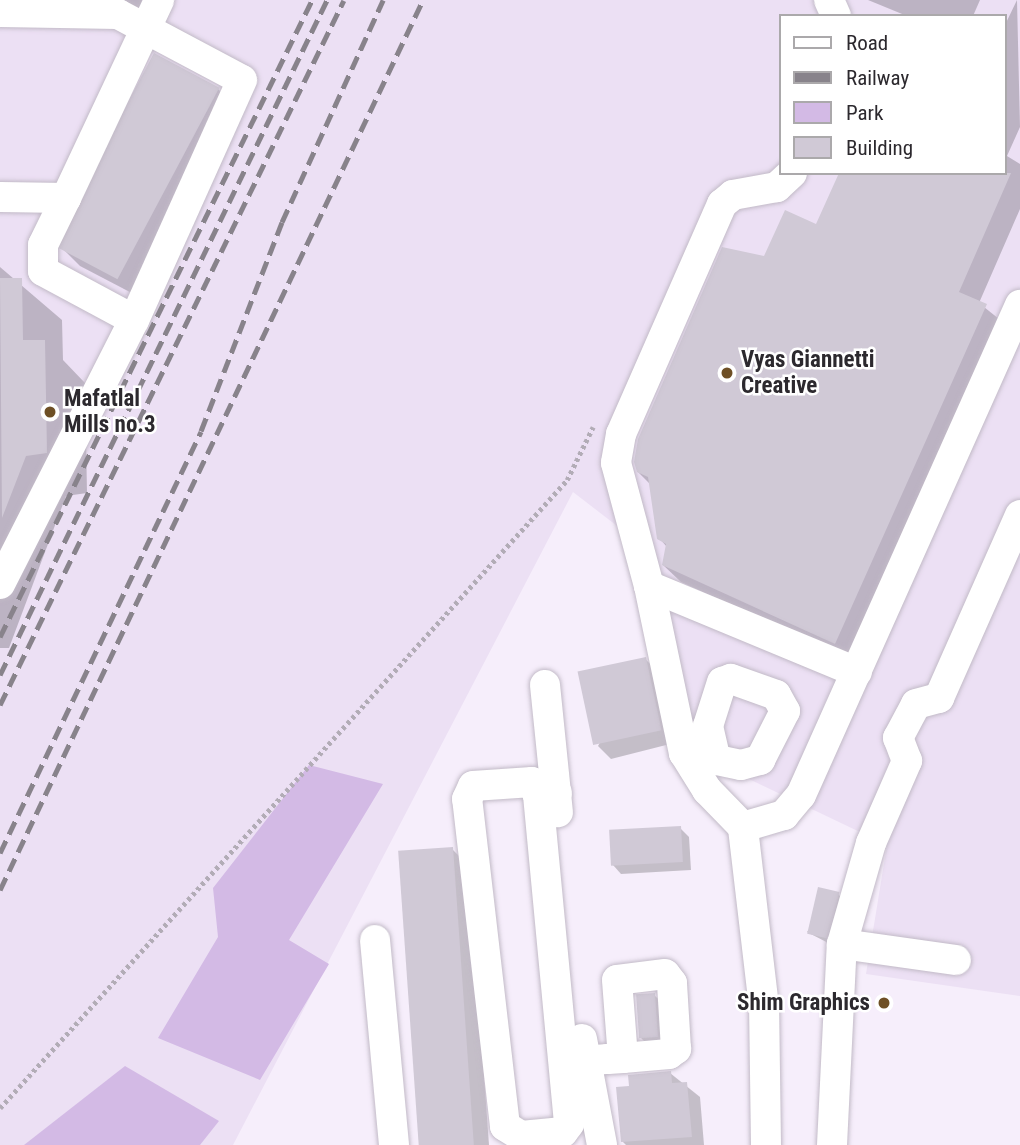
<!DOCTYPE html>
<style>
body{margin:0}
#map{position:relative;width:1020px;height:1145px;overflow:hidden;background:#f6eefb;font-family:"Roboto Condensed",sans-serif}
div>[style]{position:absolute}
.built>*{inset:0;background:#ece0f4}
.green>*{inset:0;background:#d3bae5}
.shadow>*{inset:0;background:#0003}
.building>*{inset:0;background:#d0c9d6;transform-origin:0 0}
.path>*{height:4.5px;margin-top:-2.25px;transform-origin:0;background:repeating-linear-gradient(90deg,#b2acb6 0 3.5px,transparent 0 7px)}
.roads{filter:drop-shadow(0 0 2px #c2bac7) drop-shadow(0 0 2px #c2bac7)}
.minor>*{height:30px;margin:-15px;padding:0 15px;transform-origin:15px;border-radius:15px;background:#fff}
.rail>*{height:5px;margin-top:-2.5px;transform-origin:0;background:repeating-linear-gradient(90deg,#88838b 0 14px,transparent 0 21px)}
.dots>*{width:19px;height:19px;translate:-50% -50%;box-sizing:border-box;border:4px solid #fff;border-radius:50%}
span{translate:-50% -50%;white-space:nowrap;text-align:center;line-height:1.15;-webkit-text-stroke:5px #fff;paint-order:stroke}
.poi-label{font-size:23px;color:#2c292e;font-weight:700}
.left{translate:0 -50%;text-align:left}
.right{translate:-100% -50%;text-align:right}
.legend{position:absolute;left:779px;top:14px;width:228px;height:161px;box-sizing:border-box;background:#fff;border:2px solid #aba9ab;margin:0;padding:9px 12px;list-style:none;font-size:21px;color:#2c292e}
.legend li{display:flex;align-items:center;gap:14px;height:35px}
.legend b{width:35px;border:2px solid #aba9ab}
</style>
<div id="map">
<div class="built">
<div style="clip-path:polygon(evenodd,0 0,1020px 0,1020px 996px,866px 974px,887px 845px,678px 745px,634px 539px,573px 492px,233px 1145px,0 1145px,0 0,780px 16px,1004px 16px,1004px 173px,780px 173px,780px 16px)"></div>
</div>
<div class="green">
<div style="clip-path:polygon(309px 765px,383px 784px,289px 940px,329px 964px,260px 1080px,158px 1038px,218px 937px,213px 888px)"></div>
<div style="clip-path:polygon(125px 1066px,219px 1121px,200px 1145px,24px 1145px)"></div>
</div>
<div class="shadow">
<div style="clip-path:polygon(0 0,167px 0,166px 18px)"></div>
<div style="clip-path:polygon(868px 0,980px 0,973px 16px,907px 16px)"></div>
<div style="clip-path:polygon(1017px 0,1020px 127px,1007px 156px,1020px 164px,1020px 209px,979px 303px,1004px 323px,853px 660px,681px 582px,663px 565px,667px 547px,659px 538px,650px 484px,638px 472px,765px 258px,817px 226px,1004px 173px,1004px 27px)"></div>
<div style="clip-path:polygon(218px 89px,236px 107px,147px 301px,80px 266px,63px 249px)"></div>
<div style="clip-path:polygon(0 267px,62px 320px,63px 360px,85px 383px,87px 493px,66px 496px,9px 648px,0 648px)"></div>
<div style="clip-path:polygon(645px 659px,659px 672px,674px 743px,611px 759px,598px 746px)"></div>
<div style="clip-path:polygon(680px 828px,689px 837px,691px 870px,621px 874px,613px 865px)"></div>
<div style="clip-path:polygon(452px 849px,469px 866px,489px 1145px,420px 1145px)"></div>
<div style="clip-path:polygon(838px 894px,846px 903px,834px 946px,807px 932px)"></div>
<div style="clip-path:polygon(654px 995px,668px 1008px,670px 1050px,654px 1051px,641px 1038px)"></div>
<div style="clip-path:polygon(670px 1073px,700px 1097px,704px 1145px,626px 1145px,622px 1141px)"></div>
</div>
<div class="building">
<div style="left:154px;top:53px;width:74px;height:217px;rotate:28deg"></div>
<div style="clip-path:polygon(839px 173px,1011px 173px,959px 292px,987px 304px,835px 644px,662px 565px,666px 544px,657px 539px,648px 477px,637px 472px,634px 462px,638px 439px,722px 247px,764px 256px,785px 210px,816px 224px)"></div>
<div style="clip-path:polygon(0 278px,22px 278px,23px 340px,45px 340px,47px 453px,26px 456px,2px 518px)"></div>
<div style="left:646px;top:657px;width:75px;height:70px;rotate:78deg"></div>
<div style="left:681px;top:826px;width:36px;height:72px;rotate:87deg"></div>
<div style="left:453px;top:847px;width:299px;height:55px;rotate:86deg"></div>
<div style="left:818px;top:887px;width:22px;height:48px;rotate:13deg"></div>
<div style="left:655px;top:993px;width:44px;height:19px;rotate:86deg"></div>
<div style="clip-path:polygon(671px 1071px,672px 1083px,687px 1082px,692px 1137px,621px 1142px,616px 1087px,629px 1086px,628px 1075px)"></div>
</div>
<div class="path">
<div style="left:0;top:1108px;width:846px;rotate:-47.92deg"></div>
<div style="left:567px;top:480px;width:59px;rotate:-63.9deg"></div>
</div>
<div class="roads">
<div class="minor">
<div style="left:829px;top:0;width:17px;rotate:66deg"></div>
<div style="left:0;top:12px;width:118px;rotate:1deg"></div>
<div style="left:118px;top:14px;width:140px;rotate:28deg"></div>
<div style="left:242px;top:80px;width:263px;rotate:114.2deg"></div>
<div style="left:792px;top:173px;width:21px;rotate:137deg"></div>
<div style="left:777px;top:187px;width:45px;rotate:169.7deg"></div>
<div style="left:733px;top:195px;width:14px;rotate:141deg"></div>
<div style="left:722px;top:204px;width:251px;rotate:113.7deg"></div>
<div style="left:621px;top:434px;width:29px;rotate:100deg"></div>
<div style="left:616px;top:463px;width:127px;rotate:75deg"></div>
<div style="left:649px;top:586px;width:225px;rotate:22.5deg"></div>
<div style="left:0;top:197px;width:66px;rotate:0.9deg"></div>
<div style="left:66px;top:198px;width:52px;rotate:116.1deg"></div>
<div style="left:43px;top:245px;width:26px;rotate:90deg"></div>
<div style="left:43px;top:271px;width:103px;rotate:28.3deg"></div>
<div style="left:134px;top:320px;width:296px;rotate:116.9deg"></div>
<div style="left:66px;top:198px;width:219px;rotate:-64.8deg"></div>
<div style="left:649px;top:586px;width:171px;rotate:78.2deg"></div>
<div style="left:684px;top:753px;width:44px;rotate:58.1deg"></div>
<div style="left:707px;top:790px;width:52px;rotate:45.8deg"></div>
<div style="left:545px;top:685px;width:128px;rotate:84.2deg"></div>
<div style="left:684px;top:753px;width:58px;rotate:11.9deg"></div>
<div style="left:741px;top:765px;width:20px;rotate:-15deg"></div>
<div style="left:760px;top:760px;width:55px;rotate:-63deg"></div>
<div style="left:785px;top:711px;width:18px;rotate:-119deg"></div>
<div style="left:776px;top:695px;width:48px;rotate:-160.4deg"></div>
<div style="left:731px;top:679px;width:9px;rotate:162deg"></div>
<div style="left:722px;top:682px;width:46px;rotate:107.7deg"></div>
<div style="left:708px;top:726px;width:35px;rotate:77deg"></div>
<div style="left:538px;top:795px;width:330px;rotate:84.6deg"></div>
<div style="left:569px;top:1124px;width:10px;rotate:127deg"></div>
<div style="left:563px;top:1132px;width:42px;rotate:174.6deg"></div>
<div style="left:521px;top:1136px;width:19px;rotate:-148deg"></div>
<div style="left:505px;top:1126px;width:329px;rotate:-96.6deg"></div>
<div style="left:467px;top:799px;width:14px;rotate:-65deg"></div>
<div style="left:473px;top:786px;width:59px;rotate:-3.9deg"></div>
<div style="left:532px;top:782px;width:14px;rotate:65deg"></div>
<div style="left:538px;top:795px;width:19px;rotate:-6deg"></div>
<div style="left:375px;top:940px;width:206px;rotate:84.7deg"></div>
<div style="left:842px;top:944px;width:115px;rotate:8deg"></div>
<div style="left:582px;top:1039px;width:108px;rotate:79.3deg"></div>
<div style="left:584px;top:1061px;width:24px;rotate:-5deg"></div>
<div style="left:608px;top:1059px;width:15px;rotate:-4deg"></div>
<div style="left:623px;top:1058px;width:46px;rotate:-5deg"></div>
<div style="left:669px;top:1054px;width:9px;rotate:-36deg"></div>
<div style="left:676px;top:1049px;width:66px;rotate:-93.5deg"></div>
<div style="left:672px;top:983px;width:11px;rotate:-128deg"></div>
<div style="left:665px;top:974px;width:48px;rotate:172.9deg"></div>
<div style="left:617px;top:980px;width:78px;rotate:85.6deg"></div>
<div style="left:766px;top:1145px;width:138px;rotate:-90.8deg"></div>
<div style="left:764px;top:1007px;width:181px;rotate:-96.7deg"></div>
<div style="left:743px;top:827px;width:43px;rotate:-16.3deg"></div>
<div style="left:784px;top:815px;width:26px;rotate:-50deg"></div>
<div style="left:801px;top:795px;width:537px;rotate:-65.92deg"></div>
<div style="left:832px;top:1145px;width:201px;rotate:-87.2deg"></div>
<div style="left:842px;top:944px;width:105px;rotate:-74deg"></div>
<div style="left:871px;top:843px;width:90px;rotate:-66.3deg"></div>
<div style="left:907px;top:761px;width:25px;rotate:-111deg"></div>
<div style="left:898px;top:738px;width:38px;rotate:-62deg"></div>
<div style="left:916px;top:704px;width:24px;rotate:-15deg"></div>
<div style="left:939px;top:698px;width:200px;rotate:-66.1deg"></div>
</div>
</div>
<div class="rail">
<div style="left:0;top:637px;width:709px;rotate:-63.9deg"></div>
<div style="left:0;top:675px;width:750px;rotate:-64.15deg"></div>
<div style="left:0;top:705px;width:784px;rotate:-63.99deg"></div>
<div style="left:0;top:853px;width:467px;rotate:-64.5deg"></div>
<div style="left:201px;top:431px;width:224px;rotate:-68.8deg"></div>
<div style="left:282px;top:222px;width:244px;rotate:-65.5deg"></div>
<div style="left:0;top:890px;width:985px;rotate:-64.58deg"></div>
</div>
<div class="dots">
<div style="left:727px;top:373px;background:#6e4f25"></div>
<div style="left:50px;top:412px;background:#6e4f25"></div>
<div style="left:884px;top:1003px;background:#6e4f25"></div>
</div>
<div class="poi-label">
<span class="left" style="left:741px;top:373px">Vyas Giannetti<br>Creative</span>
<span class="left" style="left:64px;top:412px">Mafatlal<br>Mills no.3</span>
<span class="right" style="left:870px;top:1003px">Shim Graphics</span>
</div>
<ul class="legend">
<li><b style="height:9px;background:#fff"></b>Road</li>
<li><b style="height:9px;background:#88838b"></b>Railway</li>
<li><b style="height:19px;background:#d3bae5"></b>Park</li>
<li><b style="height:19px;background:#d0c9d6"></b>Building</li>
</ul>
</div>
